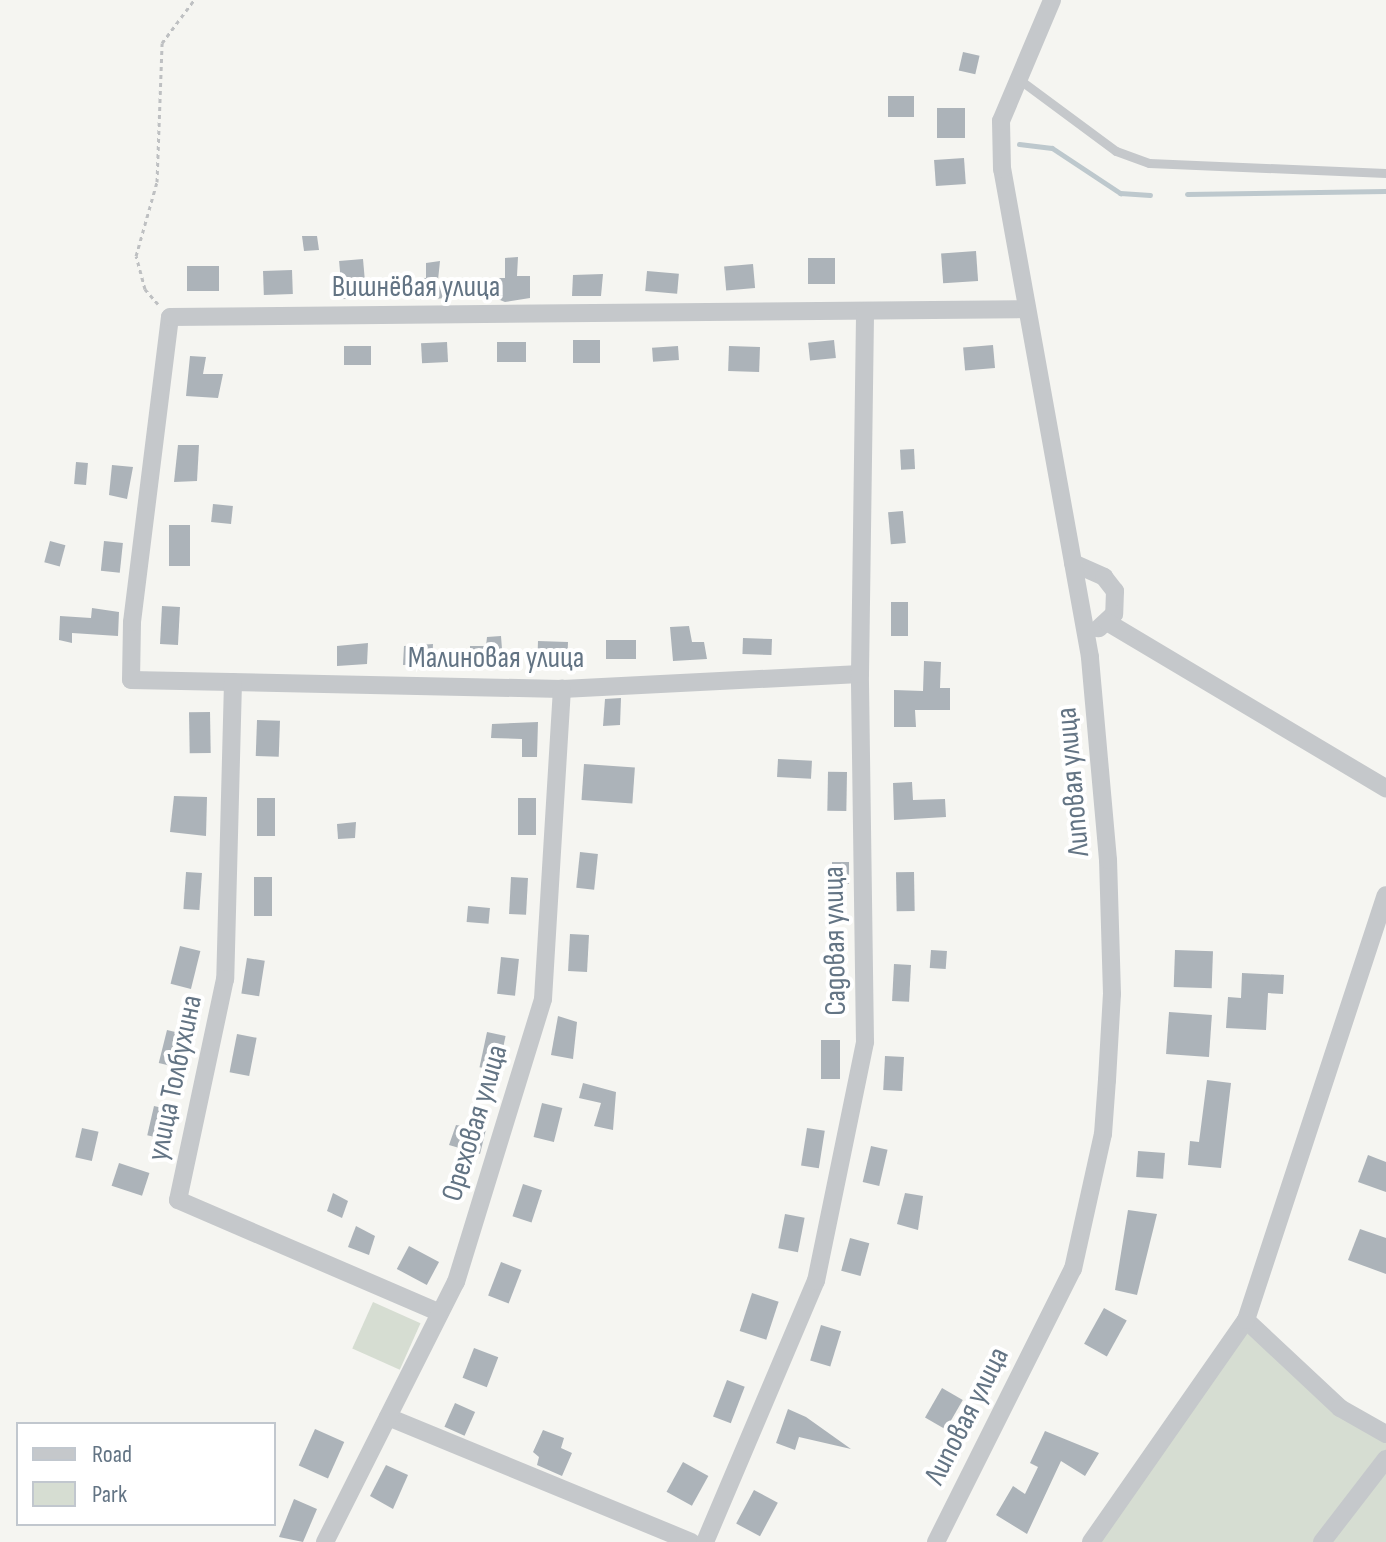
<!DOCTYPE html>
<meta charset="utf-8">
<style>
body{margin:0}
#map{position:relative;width:1386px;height:1542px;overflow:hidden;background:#f5f5f1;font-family:"Sofia Sans Condensed",sans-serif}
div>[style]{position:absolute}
.green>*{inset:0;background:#d6ddd2;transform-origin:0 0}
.stream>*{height:5px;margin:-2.5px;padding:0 2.5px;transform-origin:2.5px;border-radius:2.5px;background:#bdc8cd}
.building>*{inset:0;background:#acb3b9;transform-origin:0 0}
.path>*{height:3px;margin-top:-1.5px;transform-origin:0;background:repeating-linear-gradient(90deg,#bec0c2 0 4px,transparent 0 8px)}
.service>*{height:9px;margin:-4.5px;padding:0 4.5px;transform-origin:4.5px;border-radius:4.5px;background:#c5c8cb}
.minor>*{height:18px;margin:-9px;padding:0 9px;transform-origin:9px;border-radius:9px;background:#c5c8cb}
span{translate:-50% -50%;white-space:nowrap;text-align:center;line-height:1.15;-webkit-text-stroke:8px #fff;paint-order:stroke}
.street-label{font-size:30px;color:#637484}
.legend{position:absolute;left:16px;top:1422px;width:260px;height:104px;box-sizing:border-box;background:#fff;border:2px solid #c1c7ce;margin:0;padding:10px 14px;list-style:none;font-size:24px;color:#637484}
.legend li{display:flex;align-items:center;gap:16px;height:40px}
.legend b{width:40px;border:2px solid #c1c7ce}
</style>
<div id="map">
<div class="green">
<div style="left:373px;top:1302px;width:52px;height:51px;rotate:24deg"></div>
<div style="clip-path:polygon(1246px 1320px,1386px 1434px,1386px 1542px,1091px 1542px)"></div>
</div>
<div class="stream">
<div style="left:1019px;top:144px;width:33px;rotate:7deg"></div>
<div style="left:1052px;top:148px;width:82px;rotate:33.5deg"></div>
<div style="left:1120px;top:193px;width:30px;rotate:4deg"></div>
<div style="left:1187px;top:194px;width:199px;rotate:-0.9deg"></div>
</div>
<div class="building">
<div style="left:963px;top:52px;width:17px;height:19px;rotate:13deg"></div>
<div style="left:914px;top:96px;width:21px;height:26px;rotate:90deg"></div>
<div style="left:937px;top:108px;width:28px;height:30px"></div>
<div style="left:964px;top:158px;width:26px;height:30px;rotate:86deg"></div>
<div style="clip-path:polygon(302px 236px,317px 236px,319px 250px,304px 251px)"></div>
<div style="left:976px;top:251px;width:30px;height:35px;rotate:86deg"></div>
<div style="clip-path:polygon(518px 257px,517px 276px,530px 276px,530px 298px,505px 302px,495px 298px,496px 278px,505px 278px,505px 258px)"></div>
<div style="left:835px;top:258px;width:26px;height:27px;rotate:90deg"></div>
<div style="left:363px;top:259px;width:38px;height:24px;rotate:85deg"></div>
<div style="clip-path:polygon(440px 261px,438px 280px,447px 279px,447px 298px,420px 300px,419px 278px,426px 278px,426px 263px)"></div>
<div style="left:753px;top:264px;width:24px;height:29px;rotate:85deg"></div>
<div style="left:187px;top:266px;width:32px;height:25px"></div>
<div style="left:292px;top:270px;width:24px;height:29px;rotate:88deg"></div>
<div style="left:647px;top:271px;width:32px;height:20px;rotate:5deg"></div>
<div style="clip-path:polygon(603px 274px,601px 296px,572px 296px,573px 275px)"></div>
<div style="left:573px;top:340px;width:27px;height:23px"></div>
<div style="left:834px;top:340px;width:18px;height:26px;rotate:84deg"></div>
<div style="left:447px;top:342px;width:20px;height:26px;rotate:87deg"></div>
<div style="left:526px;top:342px;width:20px;height:29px;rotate:90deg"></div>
<div style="left:993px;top:345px;width:23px;height:30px;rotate:85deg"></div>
<div style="left:344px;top:346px;width:27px;height:19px"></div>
<div style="left:678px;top:346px;width:14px;height:26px;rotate:86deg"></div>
<div style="left:729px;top:346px;width:31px;height:25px;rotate:2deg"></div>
<div style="clip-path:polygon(190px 356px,206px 357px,203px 374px,223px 374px,218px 398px,186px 396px)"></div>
<div style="clip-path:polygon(178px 445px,199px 445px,197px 481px,174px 482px)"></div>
<div style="left:914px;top:449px;width:20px;height:14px;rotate:87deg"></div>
<div style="left:76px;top:462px;width:12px;height:22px;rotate:5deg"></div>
<div style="clip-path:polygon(112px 465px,133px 467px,127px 499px,109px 495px)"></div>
<div style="left:213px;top:504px;width:20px;height:18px;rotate:6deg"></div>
<div style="left:903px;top:511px;width:32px;height:15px;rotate:85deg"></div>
<div style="left:169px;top:525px;width:21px;height:41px"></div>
<div style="left:50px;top:541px;width:16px;height:22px;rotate:15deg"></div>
<div style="left:104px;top:541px;width:19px;height:30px;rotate:6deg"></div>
<div style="left:891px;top:602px;width:17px;height:34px"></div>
<div style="left:162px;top:606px;width:18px;height:38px;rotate:3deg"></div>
<div style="clip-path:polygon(92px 608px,119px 612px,118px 636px,72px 633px,72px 643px,59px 640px,60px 616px,91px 618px)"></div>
<div style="clip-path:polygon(689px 626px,692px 642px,704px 642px,707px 659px,673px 661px,670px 627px)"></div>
<div style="clip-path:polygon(501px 636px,503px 662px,470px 662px,470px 646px,486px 646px,487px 637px)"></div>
<div style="left:743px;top:638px;width:29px;height:16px;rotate:2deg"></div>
<div style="left:636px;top:640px;width:19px;height:30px;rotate:90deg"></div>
<div style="left:538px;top:641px;width:30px;height:21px;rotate:2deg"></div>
<div style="clip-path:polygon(368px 643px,367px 664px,337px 666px,337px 646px)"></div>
<div style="clip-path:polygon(433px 644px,432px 664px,403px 665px,404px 646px)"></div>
<div style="clip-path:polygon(924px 661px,941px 662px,940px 688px,950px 688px,950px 710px,915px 710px,916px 727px,894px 727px,894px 690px,923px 691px)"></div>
<div style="clip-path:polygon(621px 698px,620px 725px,603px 726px,605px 699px)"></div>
<div style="left:210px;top:712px;width:41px;height:21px;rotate:89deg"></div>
<div style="left:257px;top:720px;width:23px;height:36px;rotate:2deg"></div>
<div style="clip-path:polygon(538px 722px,537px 757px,522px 757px,522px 739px,491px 738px,492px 724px)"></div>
<div style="left:778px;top:759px;width:34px;height:18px;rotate:3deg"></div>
<div style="left:584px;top:764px;width:51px;height:36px;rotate:4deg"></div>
<div style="left:847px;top:772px;width:39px;height:19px;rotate:91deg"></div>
<div style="clip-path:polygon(912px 782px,913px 800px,945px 799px,946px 817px,894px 820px,893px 783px)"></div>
<div style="clip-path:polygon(174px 796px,207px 797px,206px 836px,170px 832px)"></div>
<div style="left:257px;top:798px;width:18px;height:38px"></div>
<div style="left:518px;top:798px;width:18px;height:37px"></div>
<div style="clip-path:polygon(356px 822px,355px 838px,338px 839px,337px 824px)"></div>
<div style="left:580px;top:852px;width:18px;height:36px;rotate:6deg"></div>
<div style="left:832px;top:862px;width:17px;height:22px"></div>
<div style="left:186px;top:872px;width:16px;height:37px;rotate:4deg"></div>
<div style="left:914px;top:872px;width:39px;height:18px;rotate:89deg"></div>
<div style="left:254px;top:877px;width:18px;height:39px"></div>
<div style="left:511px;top:877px;width:17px;height:37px;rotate:3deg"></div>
<div style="left:468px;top:906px;width:22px;height:16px;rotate:5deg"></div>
<div style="left:570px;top:934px;width:19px;height:37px;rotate:3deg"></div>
<div style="left:180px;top:946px;width:21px;height:39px;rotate:14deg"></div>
<div style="left:931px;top:950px;width:16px;height:18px;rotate:4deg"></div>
<div style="left:1175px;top:950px;width:38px;height:37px;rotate:2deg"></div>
<div style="left:501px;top:957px;width:18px;height:37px;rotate:6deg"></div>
<div style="left:247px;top:958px;width:18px;height:36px;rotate:9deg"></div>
<div style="left:894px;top:964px;width:17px;height:37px;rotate:3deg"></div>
<div style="clip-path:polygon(1242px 973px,1284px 975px,1283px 994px,1268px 993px,1266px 1030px,1226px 1028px,1228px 997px,1241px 998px)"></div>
<div style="left:1169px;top:1012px;width:43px;height:42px;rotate:4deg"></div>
<div style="clip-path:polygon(558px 1016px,577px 1022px,573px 1059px,551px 1055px)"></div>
<div style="left:167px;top:1030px;width:16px;height:34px;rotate:14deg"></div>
<div style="left:487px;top:1032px;width:19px;height:36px;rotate:12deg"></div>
<div style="left:237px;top:1034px;width:20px;height:39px;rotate:11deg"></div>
<div style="left:821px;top:1040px;width:19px;height:39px"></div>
<div style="left:885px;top:1056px;width:19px;height:34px;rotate:3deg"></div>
<div style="clip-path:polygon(1207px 1080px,1231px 1083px,1221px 1168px,1188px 1165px,1190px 1141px,1199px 1142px)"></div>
<div style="clip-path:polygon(583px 1083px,616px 1092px,613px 1130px,594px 1126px,601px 1103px,579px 1098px)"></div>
<div style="left:542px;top:1103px;width:21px;height:35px;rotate:14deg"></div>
<div style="left:154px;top:1106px;width:23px;height:30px;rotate:13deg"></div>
<div style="clip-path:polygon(473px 1109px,490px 1113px,480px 1154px,449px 1145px,456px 1125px,469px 1127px)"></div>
<div style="left:82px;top:1128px;width:17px;height:30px;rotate:13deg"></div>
<div style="left:807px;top:1128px;width:18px;height:38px;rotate:9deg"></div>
<div style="left:871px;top:1146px;width:17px;height:37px;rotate:13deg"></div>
<div style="left:1138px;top:1151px;width:27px;height:26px;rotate:4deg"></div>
<div style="clip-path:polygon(1368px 1155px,1386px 1162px,1386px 1192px,1358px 1182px)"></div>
<div style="left:119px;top:1163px;width:32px;height:24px;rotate:18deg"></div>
<div style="left:523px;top:1184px;width:20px;height:34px;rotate:18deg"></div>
<div style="clip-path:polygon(333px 1193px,348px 1201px,342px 1218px,327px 1211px)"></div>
<div style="clip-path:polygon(905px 1193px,923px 1196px,918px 1230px,897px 1224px)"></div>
<div style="clip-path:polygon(1128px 1210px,1157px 1214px,1137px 1295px,1115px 1290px)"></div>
<div style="left:785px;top:1214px;width:20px;height:35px;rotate:11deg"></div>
<div style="clip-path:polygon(356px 1226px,375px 1236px,369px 1255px,348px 1247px)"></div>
<div style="clip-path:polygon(1360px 1229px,1386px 1238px,1386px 1274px,1348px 1260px)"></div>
<div style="left:850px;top:1238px;width:20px;height:34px;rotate:15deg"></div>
<div style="left:409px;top:1246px;width:34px;height:26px;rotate:28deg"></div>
<div style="left:501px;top:1262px;width:22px;height:36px;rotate:21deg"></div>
<div style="left:752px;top:1293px;width:28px;height:40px;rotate:18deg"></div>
<div style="left:1104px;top:1308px;width:26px;height:41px;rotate:29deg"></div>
<div style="left:821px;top:1325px;width:21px;height:37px;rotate:17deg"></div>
<div style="left:474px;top:1348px;width:26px;height:32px;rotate:21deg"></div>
<div style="left:727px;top:1380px;width:19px;height:39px;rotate:21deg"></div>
<div style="left:942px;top:1388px;width:24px;height:34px;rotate:30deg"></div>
<div style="left:455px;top:1403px;width:22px;height:26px;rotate:24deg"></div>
<div style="clip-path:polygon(788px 1409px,806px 1417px,851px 1449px,799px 1437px,795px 1450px,776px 1443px)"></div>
<div style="left:315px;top:1429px;width:32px;height:40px;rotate:24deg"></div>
<div style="clip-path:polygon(543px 1430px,564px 1438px,561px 1448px,572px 1453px,562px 1476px,537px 1465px,539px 1457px,533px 1452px)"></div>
<div style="clip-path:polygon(1045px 1431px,1099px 1453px,1085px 1476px,1061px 1461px,1027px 1534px,996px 1515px,1013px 1486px,1025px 1494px,1038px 1467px,1030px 1463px)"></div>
<div style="left:683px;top:1462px;width:29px;height:34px;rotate:29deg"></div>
<div style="clip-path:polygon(386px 1465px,408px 1475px,393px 1509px,370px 1496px)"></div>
<div style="left:754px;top:1490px;width:27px;height:38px;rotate:28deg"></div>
<div style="clip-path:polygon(294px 1499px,317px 1509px,303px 1542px,279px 1537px)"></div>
</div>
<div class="path">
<div style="left:158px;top:304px;width:20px;rotate:-131deg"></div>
<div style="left:145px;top:289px;width:34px;rotate:-105deg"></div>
<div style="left:136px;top:256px;width:77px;rotate:-74.2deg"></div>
<div style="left:157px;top:182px;width:139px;rotate:-87.9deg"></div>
<div style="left:162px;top:43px;width:54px;rotate:-53.3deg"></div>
</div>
<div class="service">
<div style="left:1016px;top:77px;width:124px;rotate:36.5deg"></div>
<div style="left:1116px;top:151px;width:35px;rotate:20deg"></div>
<div style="left:1149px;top:163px;width:237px;rotate:2.4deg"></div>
</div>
<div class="minor">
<div style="left:1073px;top:563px;width:34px;rotate:24deg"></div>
<div style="left:1104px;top:577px;width:18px;rotate:52deg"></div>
<div style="left:1115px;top:591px;width:23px;rotate:92deg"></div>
<div style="left:1114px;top:614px;width:21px;rotate:137deg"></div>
<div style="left:1107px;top:622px;width:325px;rotate:30.8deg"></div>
<div style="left:860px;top:674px;width:298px;rotate:177.1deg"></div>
<div style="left:562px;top:689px;width:431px;rotate:-178.8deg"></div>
<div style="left:131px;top:680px;width:58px;rotate:-89deg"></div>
<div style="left:132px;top:622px;width:307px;rotate:-82.9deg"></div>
<div style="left:170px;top:317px;width:857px;rotate:-0.53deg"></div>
<div style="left:233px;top:682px;width:297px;rotate:91.5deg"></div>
<div style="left:225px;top:979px;width:226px;rotate:102deg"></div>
<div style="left:178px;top:1200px;width:285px;rotate:23.3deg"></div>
<div style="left:1246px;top:1320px;width:129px;rotate:43.1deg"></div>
<div style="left:1340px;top:1408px;width:53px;rotate:29.5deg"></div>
<div style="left:388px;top:1417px;width:328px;rotate:22.4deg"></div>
<div style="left:325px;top:1542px;width:291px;rotate:-63.3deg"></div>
<div style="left:456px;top:1282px;width:296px;rotate:-72.9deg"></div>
<div style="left:543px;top:999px;width:311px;rotate:-86.5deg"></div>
<div style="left:705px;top:1542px;width:284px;rotate:-67deg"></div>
<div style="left:816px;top:1281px;width:244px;rotate:-78.4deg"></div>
<div style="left:865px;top:1042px;width:368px;rotate:-90.8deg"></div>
<div style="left:860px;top:674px;width:363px;rotate:-89.2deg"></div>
<div style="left:936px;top:1542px;width:305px;rotate:-63.4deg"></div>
<div style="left:1073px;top:1269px;width:138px;rotate:-77.5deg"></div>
<div style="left:1103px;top:1134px;width:54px;rotate:-85.8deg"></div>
<div style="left:1107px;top:1080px;width:86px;rotate:-86.7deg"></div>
<div style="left:1112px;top:994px;width:134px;rotate:-91.7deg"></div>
<div style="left:1108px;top:860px;width:204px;rotate:-95.1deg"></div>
<div style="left:1090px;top:657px;width:496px;rotate:-100.2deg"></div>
<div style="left:1002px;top:169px;width:48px;rotate:-91.2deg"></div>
<div style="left:1001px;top:121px;width:131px;rotate:-67.1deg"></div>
<div style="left:1091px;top:1542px;width:271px;rotate:-55.1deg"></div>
<div style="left:1246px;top:1320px;width:447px;rotate:-71.8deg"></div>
<div style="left:1322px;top:1542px;width:105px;rotate:-52.4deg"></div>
</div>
<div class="street-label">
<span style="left:416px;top:287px">Вишнёвая улица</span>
<span style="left:496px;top:658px">Малиновая улица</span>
<span style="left:1073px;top:782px;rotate:-95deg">Липовая улица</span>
<span style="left:835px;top:941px;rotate:-91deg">Садовая улица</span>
<span style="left:175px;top:1078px;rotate:-78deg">улица Толбухина</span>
<span style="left:475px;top:1123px;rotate:-73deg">Ореховая улица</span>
<span style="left:967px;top:1416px;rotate:-63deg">Липовая улица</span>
</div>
<ul class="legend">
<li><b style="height:10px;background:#c5c8cb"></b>Road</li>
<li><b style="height:22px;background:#d6ddd2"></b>Park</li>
</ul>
</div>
